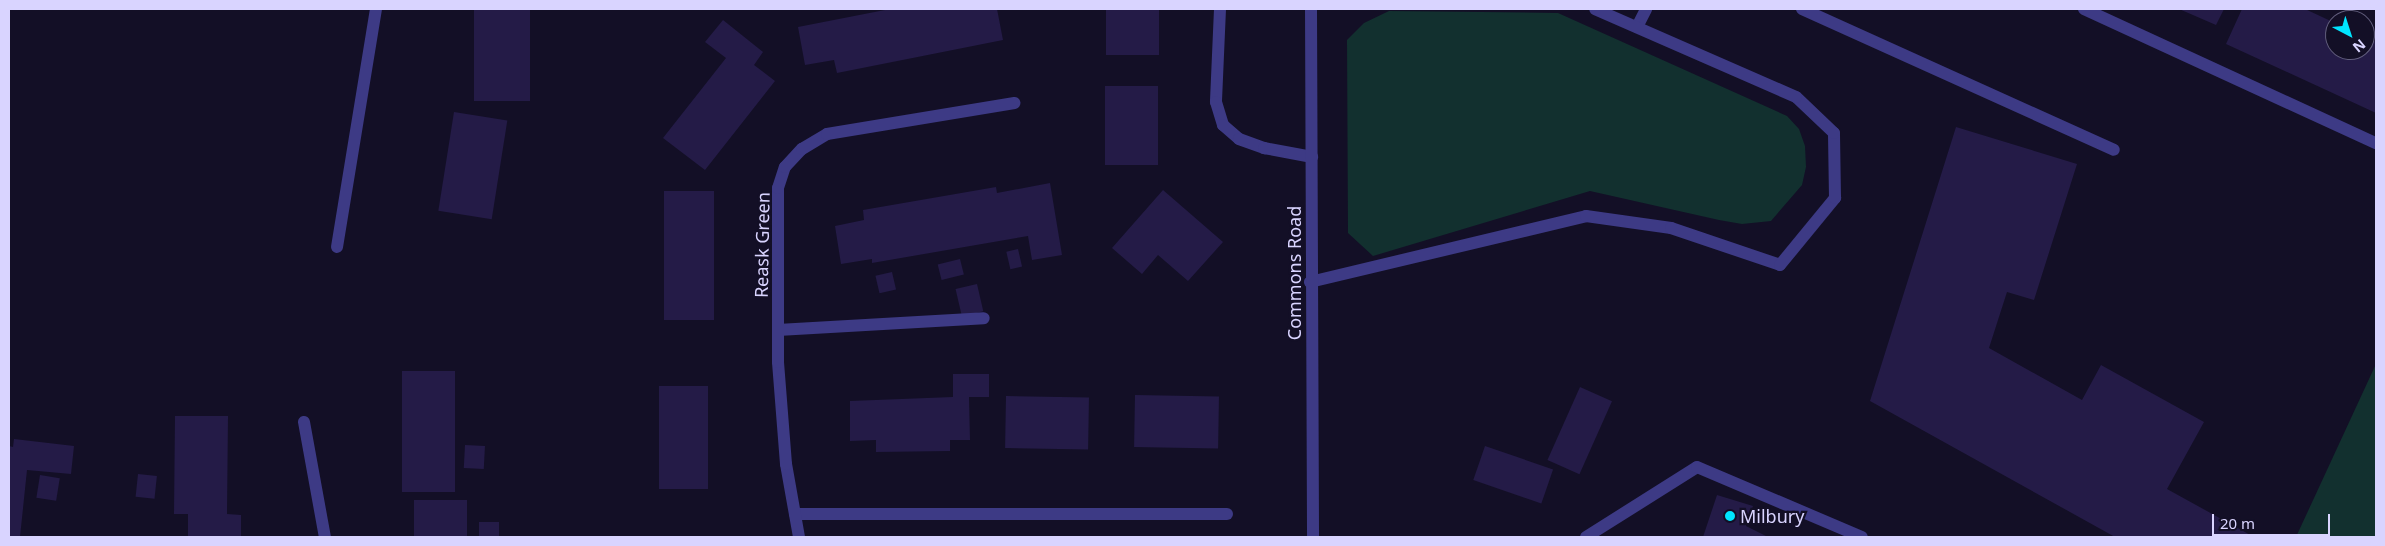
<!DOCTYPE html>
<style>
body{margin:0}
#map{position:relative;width:2385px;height:546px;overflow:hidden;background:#130f26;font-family:"Noto Sans",sans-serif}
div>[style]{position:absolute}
.green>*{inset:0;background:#12302f}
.building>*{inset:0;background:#241b47;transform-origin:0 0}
.service>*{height:12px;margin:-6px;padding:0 6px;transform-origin:6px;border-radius:6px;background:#3d3a85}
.minor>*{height:12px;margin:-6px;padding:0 6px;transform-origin:6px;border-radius:6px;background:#3d3a85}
.tertiary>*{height:12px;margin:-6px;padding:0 6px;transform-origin:6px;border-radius:6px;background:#3d3a85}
.dots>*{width:14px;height:14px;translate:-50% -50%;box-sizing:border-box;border:2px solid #130f26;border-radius:50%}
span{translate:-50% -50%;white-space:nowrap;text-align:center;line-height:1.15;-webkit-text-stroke:4.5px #130f26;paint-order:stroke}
.street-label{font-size:18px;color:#d9d4ff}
.poi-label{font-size:18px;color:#d9d4ff}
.left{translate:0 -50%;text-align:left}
.frame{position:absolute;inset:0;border:10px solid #d9d4ff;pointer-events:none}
.north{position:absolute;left:2325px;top:10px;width:50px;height:50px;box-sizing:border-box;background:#130f26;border:1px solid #625e7d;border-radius:50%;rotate:140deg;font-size:14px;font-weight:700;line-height:20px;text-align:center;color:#d9d4ff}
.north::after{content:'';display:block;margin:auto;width:18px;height:22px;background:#00e5ff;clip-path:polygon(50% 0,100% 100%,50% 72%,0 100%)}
.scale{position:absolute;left:2212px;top:514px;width:118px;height:22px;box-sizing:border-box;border:2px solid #d9d4ff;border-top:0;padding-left:6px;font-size:15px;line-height:18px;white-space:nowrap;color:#d9d4ff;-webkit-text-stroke:4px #130f26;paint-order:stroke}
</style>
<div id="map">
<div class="green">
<div style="clip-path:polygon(1389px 11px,1558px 13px,1787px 116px,1799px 129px,1805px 146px,1806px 167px,1802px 185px,1771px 221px,1742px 224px,1719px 220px,1590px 191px,1373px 256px,1348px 233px,1347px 40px,1364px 23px)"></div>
<div style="clip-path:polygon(2376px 364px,2376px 537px,2296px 537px)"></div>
</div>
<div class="building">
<div style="left:474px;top:9px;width:56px;height:92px"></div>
<div style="clip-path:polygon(890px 9px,997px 9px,1003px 40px,837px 73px,834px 60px,805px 65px,798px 27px)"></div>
<div style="left:1106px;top:9px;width:53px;height:46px"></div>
<div style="clip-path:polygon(2179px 9px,2224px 9px,2216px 25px)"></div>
<div style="clip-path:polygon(2242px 9px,2305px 9px,2335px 23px,2335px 50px,2365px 50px,2365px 37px,2376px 42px,2376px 113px,2226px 44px)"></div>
<div style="clip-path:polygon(723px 20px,763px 52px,754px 65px,775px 81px,705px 170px,663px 138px,726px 58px,705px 42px)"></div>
<div style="left:1158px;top:86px;width:79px;height:53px;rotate:90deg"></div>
<div style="left:454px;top:112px;width:54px;height:100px;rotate:9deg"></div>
<div style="clip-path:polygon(1956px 127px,2077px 164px,2034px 300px,2007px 292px,1989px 348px,2082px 400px,2101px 365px,2204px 422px,2167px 489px,2254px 537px,2115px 537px,1870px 401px)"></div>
<div style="clip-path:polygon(1050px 183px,1062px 255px,1032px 260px,1028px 236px,872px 263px,872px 259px,841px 264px,835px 226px,864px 220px,863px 210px,996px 187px,997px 193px)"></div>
<div style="clip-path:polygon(1163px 190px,1223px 242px,1188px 281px,1158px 255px,1142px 274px,1112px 248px)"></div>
<div style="left:664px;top:191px;width:50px;height:129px"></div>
<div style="left:1018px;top:249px;width:18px;height:12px;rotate:77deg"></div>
<div style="left:960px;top:259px;width:16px;height:23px;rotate:76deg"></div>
<div style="left:892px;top:272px;width:18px;height:17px;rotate:77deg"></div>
<div style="left:977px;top:284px;width:28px;height:22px;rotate:77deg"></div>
<div style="left:455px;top:371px;width:121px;height:53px;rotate:90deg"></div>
<div style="clip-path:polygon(953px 374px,989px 374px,989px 397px,969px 397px,970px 440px,950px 440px,950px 451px,876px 452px,876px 440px,850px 441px,850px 401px,953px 397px)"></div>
<div style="left:659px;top:386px;width:49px;height:103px"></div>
<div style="left:1580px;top:387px;width:35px;height:80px;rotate:24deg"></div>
<div style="left:1135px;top:395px;width:84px;height:52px;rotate:1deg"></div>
<div style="left:1006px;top:396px;width:83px;height:52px;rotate:1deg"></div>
<div style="clip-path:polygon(175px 416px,228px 416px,227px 514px,241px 515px,241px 537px,188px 537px,188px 514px,174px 514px)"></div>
<div style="clip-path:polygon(14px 439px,74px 446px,71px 474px,27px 470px,20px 537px,9px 537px,9px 446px,13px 447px)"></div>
<div style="left:465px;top:445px;width:20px;height:23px;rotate:3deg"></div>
<div style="left:1485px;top:446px;width:72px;height:36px;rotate:19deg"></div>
<div style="left:138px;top:474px;width:19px;height:23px;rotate:6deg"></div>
<div style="left:40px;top:475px;width:20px;height:23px;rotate:9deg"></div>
<div style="clip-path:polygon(1717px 495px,1753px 506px,1746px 526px,1768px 537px,1703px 537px)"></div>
<div style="left:467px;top:500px;width:37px;height:53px;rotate:90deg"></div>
<div style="left:479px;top:522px;width:20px;height:15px"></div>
</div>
<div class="service">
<div style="left:1802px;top:9px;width:342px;rotate:24.3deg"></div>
<div style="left:1637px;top:27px;width:20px;rotate:-63deg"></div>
<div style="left:1310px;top:282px;width:284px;rotate:-13.4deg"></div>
<div style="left:1586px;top:216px;width:86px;rotate:8deg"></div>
<div style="left:1671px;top:228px;width:115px;rotate:18.7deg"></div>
<div style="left:1780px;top:265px;width:87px;rotate:-50.6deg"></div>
<div style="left:1835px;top:198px;width:65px;rotate:-90.9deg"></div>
<div style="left:1834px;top:133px;width:52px;rotate:-136.5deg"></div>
<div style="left:1796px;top:97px;width:219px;rotate:-156.4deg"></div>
<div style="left:778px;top:330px;width:206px;rotate:-3.3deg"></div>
<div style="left:1586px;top:537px;width:131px;rotate:-32.2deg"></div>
<div style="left:1697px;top:467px;width:179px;rotate:23deg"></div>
</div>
<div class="minor">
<div style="left:1220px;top:9px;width:93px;rotate:92.5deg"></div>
<div style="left:1216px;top:102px;width:24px;rotate:73deg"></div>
<div style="left:1223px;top:125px;width:21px;rotate:41deg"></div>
<div style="left:1239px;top:139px;width:27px;rotate:20deg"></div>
<div style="left:1264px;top:148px;width:49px;rotate:10.6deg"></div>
<div style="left:2084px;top:9px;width:321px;rotate:24.7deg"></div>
<div style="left:337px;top:247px;width:241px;rotate:-80.7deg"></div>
<div style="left:304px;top:422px;width:117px;rotate:79.7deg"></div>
<div style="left:795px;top:514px;width:432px"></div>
<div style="left:799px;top:537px;width:74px;rotate:-100.1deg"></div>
<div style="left:786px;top:464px;width:102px;rotate:-94.5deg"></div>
<div style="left:778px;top:362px;width:174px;rotate:-90deg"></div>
<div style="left:778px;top:188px;width:22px;rotate:-72deg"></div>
<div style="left:785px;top:167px;width:25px;rotate:-47deg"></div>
<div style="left:802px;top:149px;width:29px;rotate:-31deg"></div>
<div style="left:827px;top:134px;width:190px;rotate:-9.4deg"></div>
</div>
<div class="tertiary">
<div style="left:1311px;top:9px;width:528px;rotate:89.78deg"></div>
</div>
<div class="dots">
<div style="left:1730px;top:516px;background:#00e5ff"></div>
</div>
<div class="street-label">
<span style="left:762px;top:245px;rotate:-89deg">Reask Green</span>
<span style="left:1294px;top:273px;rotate:-90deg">Commons Road</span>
</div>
<div class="poi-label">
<span class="left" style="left:1740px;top:516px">Milbury</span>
</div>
<div class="frame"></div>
<div class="north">N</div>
<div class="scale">20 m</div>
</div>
